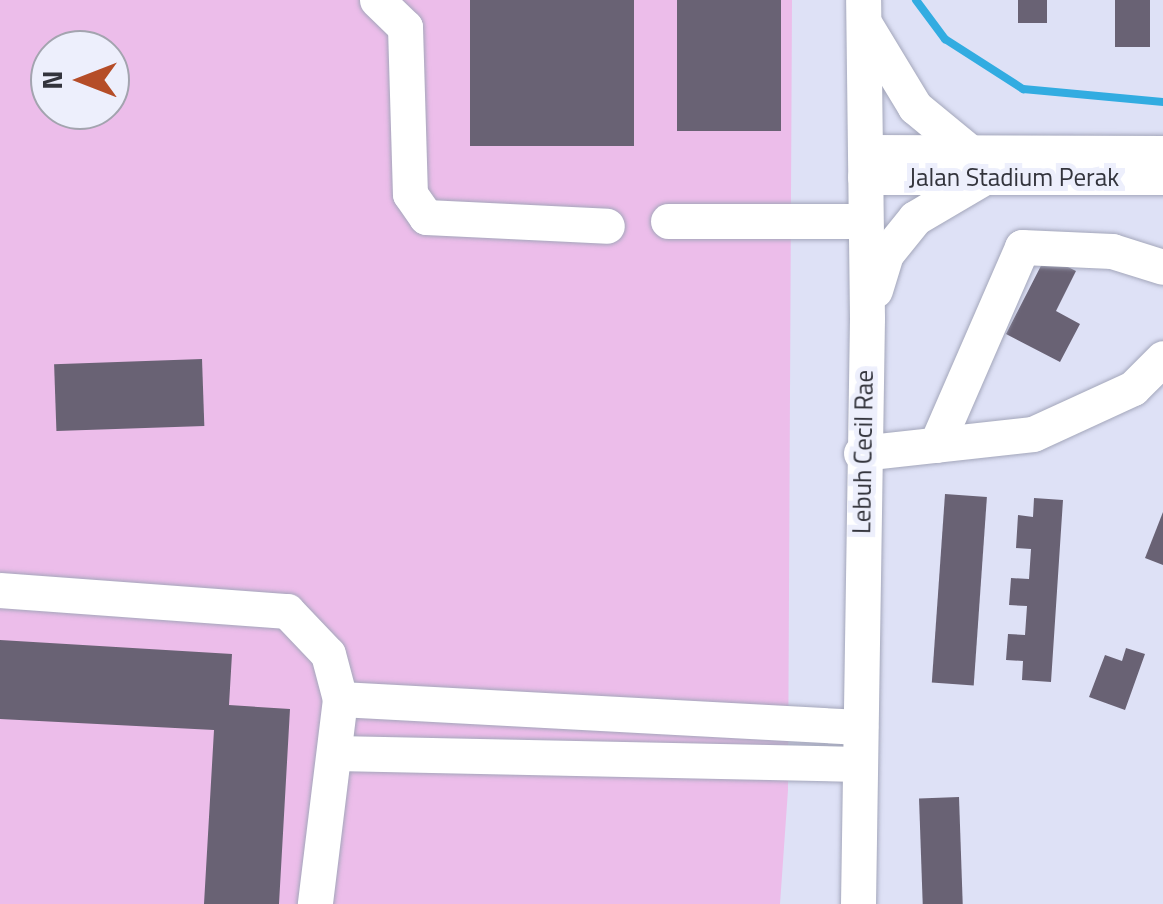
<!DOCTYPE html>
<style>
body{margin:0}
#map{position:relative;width:1163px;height:904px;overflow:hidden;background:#dee1f6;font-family:"Titillium Web",sans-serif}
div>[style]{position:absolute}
.green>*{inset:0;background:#ecbdea}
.stream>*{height:8px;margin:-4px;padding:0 4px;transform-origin:4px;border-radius:4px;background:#32ace1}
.building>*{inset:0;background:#696274;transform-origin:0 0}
.roads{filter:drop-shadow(0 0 2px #a3a6ba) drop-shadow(0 0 2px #a3a6ba)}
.minor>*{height:35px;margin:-17.5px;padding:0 17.5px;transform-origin:17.5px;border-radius:17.5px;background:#fff}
span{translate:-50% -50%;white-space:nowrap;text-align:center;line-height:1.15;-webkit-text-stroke:10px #edeffc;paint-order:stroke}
.street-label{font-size:25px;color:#33343c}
.north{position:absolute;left:30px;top:30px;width:100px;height:100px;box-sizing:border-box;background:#edeffc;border:2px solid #a3a4af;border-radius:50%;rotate:270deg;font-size:28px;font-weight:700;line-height:40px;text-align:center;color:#33343c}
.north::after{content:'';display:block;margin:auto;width:35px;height:45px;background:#b54d28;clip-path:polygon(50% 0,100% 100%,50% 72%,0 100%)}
</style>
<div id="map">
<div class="green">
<div style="clip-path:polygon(evenodd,0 0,792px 0,788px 790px,780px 904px,0 904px,0 0,50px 50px,110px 50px,110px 110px,50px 110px,50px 50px)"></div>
</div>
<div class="stream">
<div style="left:916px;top:0;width:49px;rotate:53.4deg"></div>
<div style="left:945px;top:39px;width:93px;rotate:32.7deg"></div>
<div style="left:1023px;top:89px;width:141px;rotate:5.3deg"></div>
</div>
<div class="building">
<div style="left:470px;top:0;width:164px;height:146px"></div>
<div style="left:677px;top:0;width:104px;height:131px"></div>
<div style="left:1018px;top:0;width:29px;height:23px"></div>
<div style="left:1115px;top:0;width:35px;height:47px"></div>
<div style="clip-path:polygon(1046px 256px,1076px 271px,1056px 311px,1080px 324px,1060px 362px,1006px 334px)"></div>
<div style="left:202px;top:359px;width:67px;height:148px;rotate:88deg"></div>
<div style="left:945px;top:494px;width:42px;height:189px;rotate:4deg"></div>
<div style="clip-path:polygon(1034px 498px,1063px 500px,1051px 682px,1022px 680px,1023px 661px,1006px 660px,1008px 634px,1025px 635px,1027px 606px,1009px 605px,1011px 578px,1029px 579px,1031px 549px,1016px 548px,1018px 515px,1033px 517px)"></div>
<div style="clip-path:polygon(1163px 512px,1163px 565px,1145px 558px)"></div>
<div style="clip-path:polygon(0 640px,232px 654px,229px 705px,290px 709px,279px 904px,204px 904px,214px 730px,0 719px)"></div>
<div style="clip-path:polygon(1126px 648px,1145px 654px,1125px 710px,1089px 697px,1105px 655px,1122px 661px)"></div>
<div style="left:959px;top:797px;width:107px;height:40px;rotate:88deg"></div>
</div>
<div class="roads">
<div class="minor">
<div style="left:377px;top:0;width:39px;rotate:44deg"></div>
<div style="left:405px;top:27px;width:167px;rotate:88.3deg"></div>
<div style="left:410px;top:194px;width:28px;rotate:55deg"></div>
<div style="left:426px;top:217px;width:181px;rotate:2.8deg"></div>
<div style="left:866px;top:26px;width:95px;rotate:58.8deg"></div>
<div style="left:915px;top:107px;width:72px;rotate:39.4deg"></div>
<div style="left:866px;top:152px;width:297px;rotate:0.2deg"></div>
<div style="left:865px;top:177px;width:298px"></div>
<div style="left:668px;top:221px;width:186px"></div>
<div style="left:875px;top:290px;width:38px;rotate:-73deg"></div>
<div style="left:886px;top:254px;width:46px;rotate:-51.1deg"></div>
<div style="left:915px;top:218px;width:79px;rotate:-30.5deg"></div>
<div style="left:936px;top:445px;width:216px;rotate:-66.5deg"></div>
<div style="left:1022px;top:247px;width:90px;rotate:2.5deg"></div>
<div style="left:1112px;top:251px;width:53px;rotate:17.4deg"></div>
<div style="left:861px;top:453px;width:173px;rotate:-6.3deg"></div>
<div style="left:1033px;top:434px;width:110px;rotate:-24.7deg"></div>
<div style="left:1133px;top:388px;width:42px;rotate:-45deg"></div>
<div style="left:0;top:590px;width:288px;rotate:4.2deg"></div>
<div style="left:287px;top:611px;width:59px;rotate:46.4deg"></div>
<div style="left:328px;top:654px;width:47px;rotate:75.1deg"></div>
<div style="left:340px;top:699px;width:207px;rotate:97deg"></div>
<div style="left:340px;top:699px;width:521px;rotate:3.08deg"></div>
<div style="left:335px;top:753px;width:524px;rotate:1.2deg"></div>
<div style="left:858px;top:904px;width:586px;rotate:-89.12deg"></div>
<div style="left:867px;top:318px;width:318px;rotate:-90.7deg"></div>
</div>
</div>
<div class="street-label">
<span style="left:1014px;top:177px">Jalan Stadium Perak</span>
<span style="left:863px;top:452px;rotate:-89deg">Lebuh Cecil Rae</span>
</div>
<div class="north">N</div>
</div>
